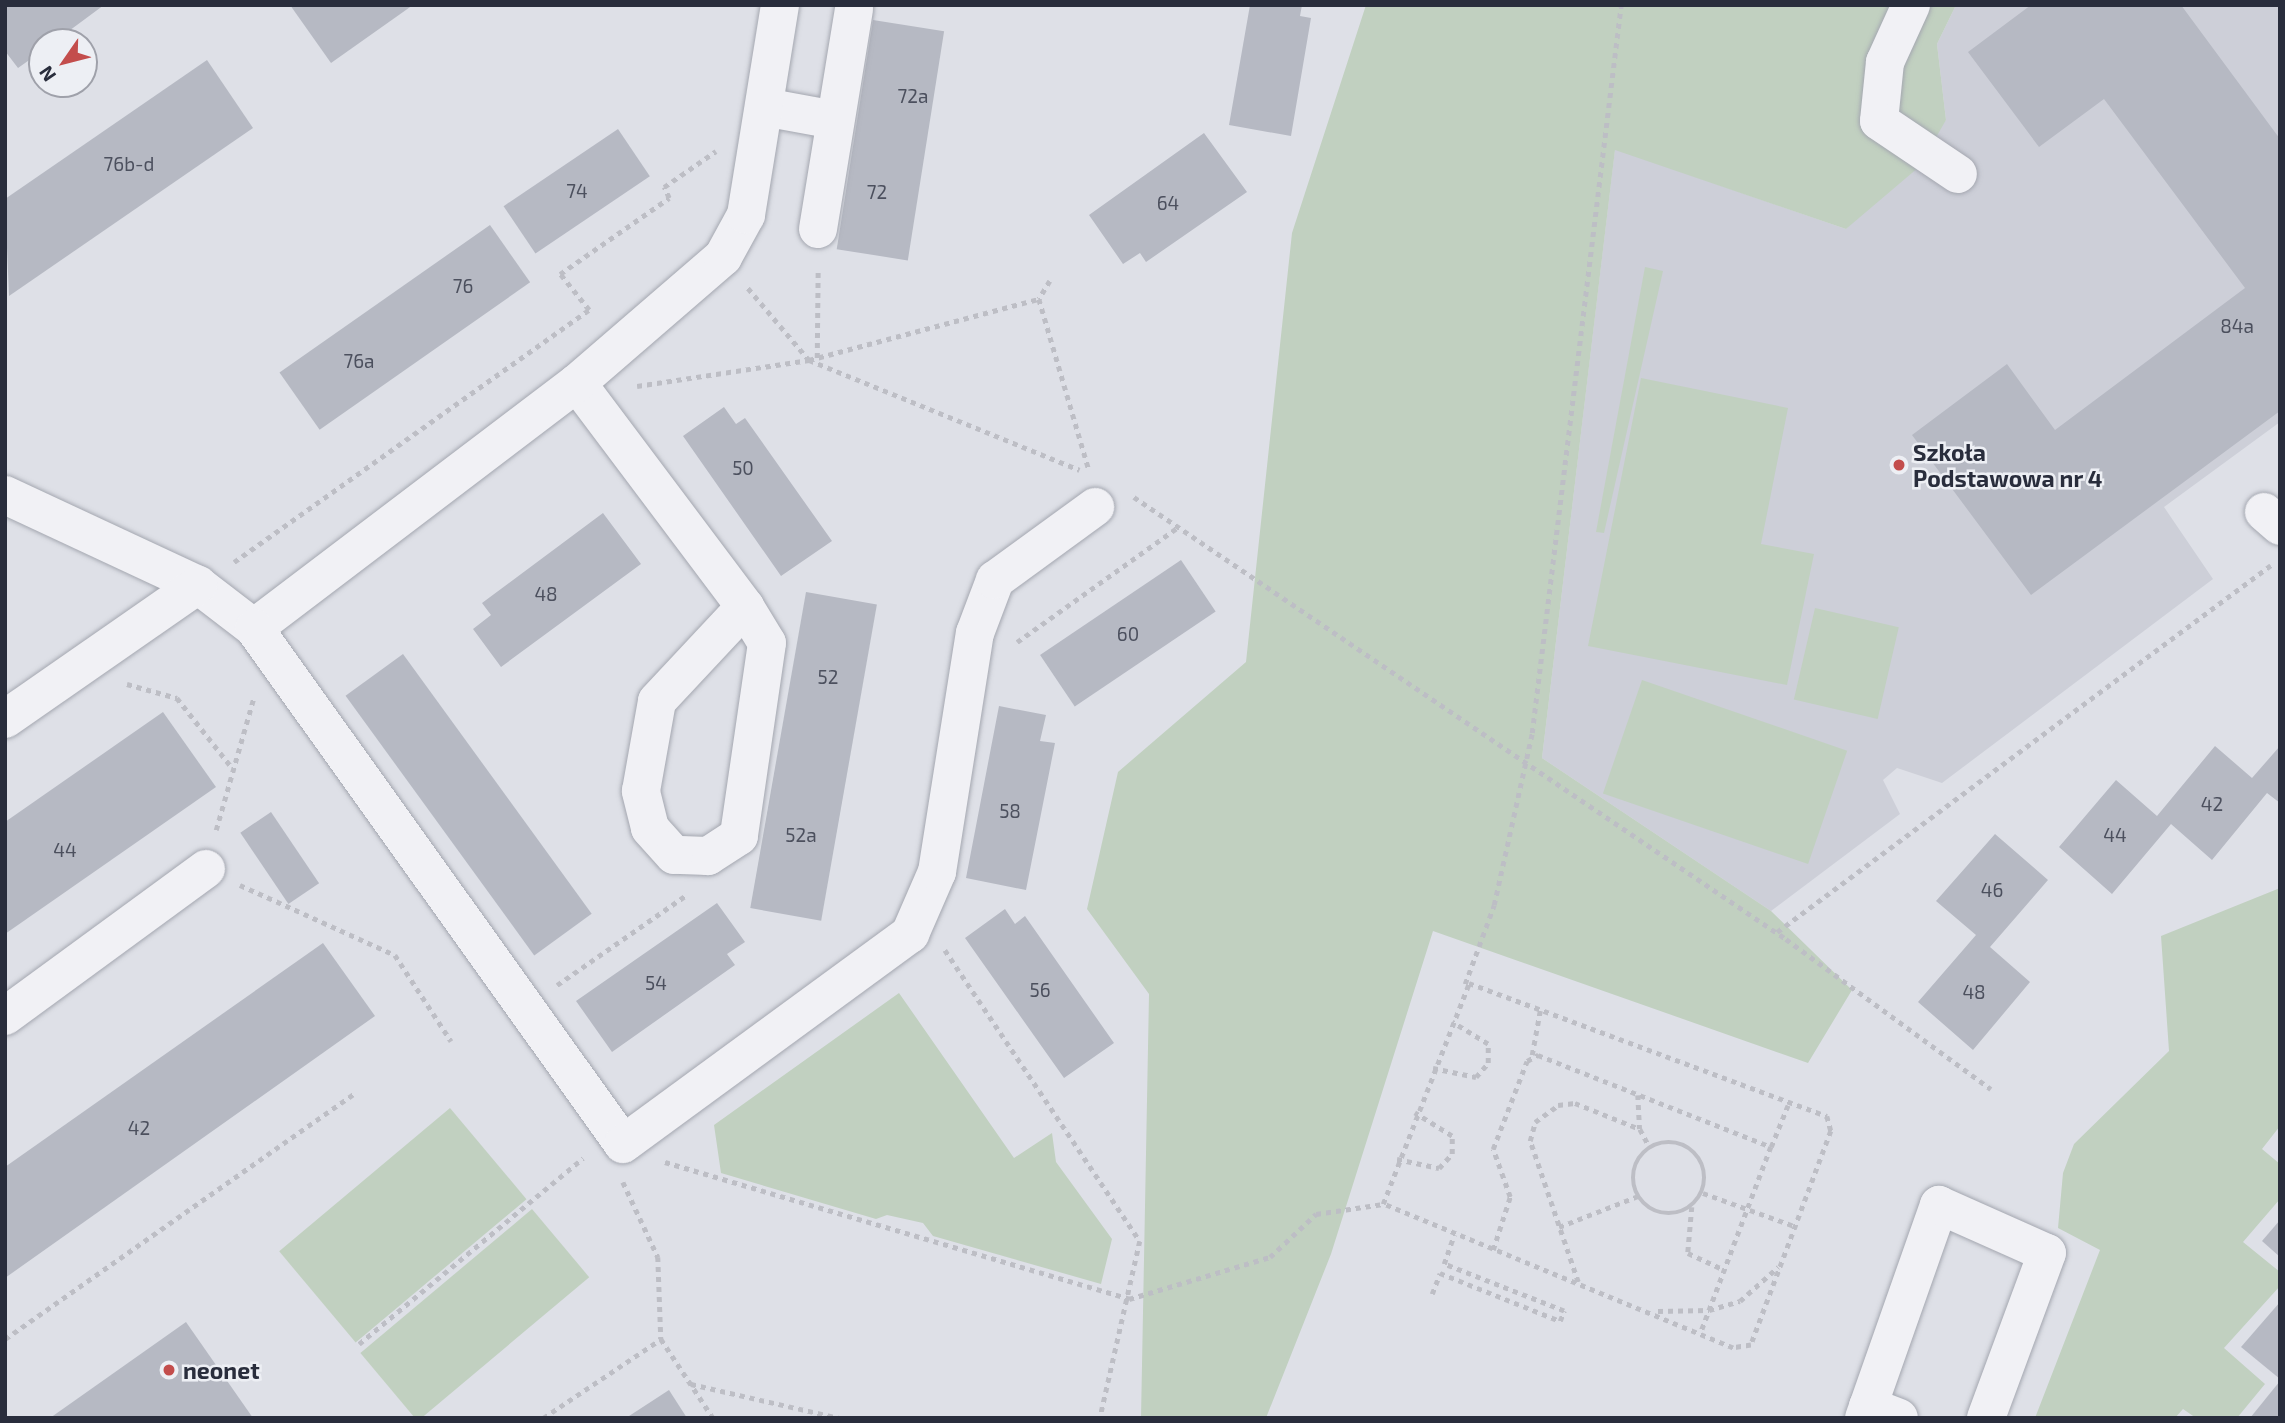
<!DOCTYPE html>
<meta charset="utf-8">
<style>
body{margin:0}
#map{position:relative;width:2285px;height:1423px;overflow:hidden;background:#dee0e7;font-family:"Exo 2",sans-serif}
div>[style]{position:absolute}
.built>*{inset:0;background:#cdcfd8}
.green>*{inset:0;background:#c1d0c0;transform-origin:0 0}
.building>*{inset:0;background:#b6b9c3;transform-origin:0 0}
.path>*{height:4.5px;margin-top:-2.25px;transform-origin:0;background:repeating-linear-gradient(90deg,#bdbec5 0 5px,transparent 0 10px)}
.path>.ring{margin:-2.25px;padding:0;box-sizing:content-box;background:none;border:4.5px solid #bdbec5;border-radius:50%}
.roads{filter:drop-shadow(0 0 2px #a4a7b0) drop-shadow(0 0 2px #a4a7b0)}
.minor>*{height:38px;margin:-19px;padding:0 19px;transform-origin:19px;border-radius:19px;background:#f1f1f5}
.dots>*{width:19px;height:19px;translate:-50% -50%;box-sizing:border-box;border:4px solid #edeff4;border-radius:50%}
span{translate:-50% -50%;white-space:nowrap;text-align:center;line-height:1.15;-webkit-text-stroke:5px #edeff4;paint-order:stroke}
.number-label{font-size:19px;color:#4c505e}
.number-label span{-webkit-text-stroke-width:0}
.poi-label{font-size:23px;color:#292d3c;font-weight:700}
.left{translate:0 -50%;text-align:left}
.frame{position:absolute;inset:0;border:7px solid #292d3c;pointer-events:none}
.north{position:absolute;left:28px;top:28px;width:70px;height:70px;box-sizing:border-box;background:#edeff4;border:2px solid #9fa1aa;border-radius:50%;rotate:235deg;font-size:19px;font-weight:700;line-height:28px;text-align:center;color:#292d3c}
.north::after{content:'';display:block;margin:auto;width:24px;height:32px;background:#c34d4c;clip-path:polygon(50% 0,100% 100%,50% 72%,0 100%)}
</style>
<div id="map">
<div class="built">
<div style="clip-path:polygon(1956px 5px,2280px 5px,2280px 422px,2164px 507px,2213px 579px,1942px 783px,1897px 768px,1883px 780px,1900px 814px,1771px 911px,1542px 758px,1615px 149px,1846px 229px,1946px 120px,1937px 44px)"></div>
</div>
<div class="green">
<div style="clip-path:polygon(1366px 5px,1956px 5px,1937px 44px,1946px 120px,1919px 167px,1846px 229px,1615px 150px,1542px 758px,1771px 911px,1852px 990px,1808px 1063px,1433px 931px,1331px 1254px,1266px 1418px,1141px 1418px,1149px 994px,1087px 909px,1118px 772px,1246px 662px,1292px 233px)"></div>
<div style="clip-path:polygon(1645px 267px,1663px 271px,1604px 533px,1596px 532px)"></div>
<div style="clip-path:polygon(1641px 378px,1788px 408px,1761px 544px,1814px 554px,1787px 685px,1588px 646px)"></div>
<div style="left:1815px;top:608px;width:86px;height:94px;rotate:13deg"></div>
<div style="left:1642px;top:680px;width:217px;height:120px;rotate:19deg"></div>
<div style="clip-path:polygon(2280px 888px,2280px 1126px,2262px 1149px,2280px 1164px,2280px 1199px,2243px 1242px,2280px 1272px,2280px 1286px,2224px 1348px,2265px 1384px,2237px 1418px,2196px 1418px,2183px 1409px,2175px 1418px,2035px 1418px,2100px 1250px,2058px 1228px,2063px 1173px,2074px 1144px,2169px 1051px,2161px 936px)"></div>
<div style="clip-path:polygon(899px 993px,1014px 1158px,1052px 1133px,1056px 1162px,1112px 1239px,1101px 1284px,933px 1236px,923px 1223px,887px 1215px,876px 1219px,721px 1173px,714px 1125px)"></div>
<div style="left:450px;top:1108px;width:119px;height:223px;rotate:50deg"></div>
<div style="left:532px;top:1209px;width:89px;height:224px;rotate:50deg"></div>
</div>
<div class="building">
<div style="clip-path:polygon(5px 5px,104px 5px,54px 42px,42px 42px,42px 51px,18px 68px,5px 51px)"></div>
<div style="clip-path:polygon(290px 5px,413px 5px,331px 63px)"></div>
<div style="clip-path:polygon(1250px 5px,1302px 5px,1300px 16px,1311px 18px,1291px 136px,1229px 125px)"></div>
<div style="clip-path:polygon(2031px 5px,2181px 5px,2280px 139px,2280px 411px,2031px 595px,1912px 435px,2007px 364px,2055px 430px,2245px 288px,2104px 99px,2039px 147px,1968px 52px)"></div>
<div style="left:873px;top:20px;width:72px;height:232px;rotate:9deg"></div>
<div style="clip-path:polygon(207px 60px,253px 128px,9px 296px,5px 199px)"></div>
<div style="left:618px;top:129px;width:57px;height:138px;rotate:56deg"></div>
<div style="clip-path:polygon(1204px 133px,1247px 192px,1146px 262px,1140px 253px,1123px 264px,1089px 215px)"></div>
<div style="left:490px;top:225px;width:70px;height:257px;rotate:55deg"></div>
<div style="clip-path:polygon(724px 407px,736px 424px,745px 418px,832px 541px,781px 576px,683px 436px)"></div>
<div style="clip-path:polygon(603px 513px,641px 564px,501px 667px,473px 629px,491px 615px,482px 603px)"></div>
<div style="left:1181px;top:560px;width:62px;height:170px;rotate:56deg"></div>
<div style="left:806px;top:592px;width:72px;height:321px;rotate:10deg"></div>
<div style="left:403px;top:654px;width:321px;height:71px;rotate:54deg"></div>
<div style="clip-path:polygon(999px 706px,1046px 715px,1040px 741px,1055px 743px,1026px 890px,966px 878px)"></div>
<div style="clip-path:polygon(163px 712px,216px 787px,5px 934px,5px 822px)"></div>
<div style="clip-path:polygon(2215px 746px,2252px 778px,2280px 746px,2280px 803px,2267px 793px,2212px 860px,2171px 824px,2112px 894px,2059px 847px,2116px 780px,2157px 816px)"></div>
<div style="left:271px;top:812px;width:86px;height:37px;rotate:56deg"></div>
<div style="clip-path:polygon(1995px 834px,2048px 880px,1990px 947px,2030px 982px,1973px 1050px,1918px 1002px,1976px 935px,1936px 901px)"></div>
<div style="clip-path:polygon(717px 903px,745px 942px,727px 954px,735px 965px,612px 1052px,576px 1001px)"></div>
<div style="clip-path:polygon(1005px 909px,1015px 924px,1025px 916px,1114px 1043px,1064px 1078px,965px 938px)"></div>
<div style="clip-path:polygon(323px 943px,375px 1016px,5px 1278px,5px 1167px)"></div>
<div style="clip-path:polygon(2280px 1220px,2280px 1257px,2262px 1241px)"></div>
<div style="clip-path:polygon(2280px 1302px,2280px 1379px,2241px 1347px)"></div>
<div style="clip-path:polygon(186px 1322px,253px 1418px,50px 1418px)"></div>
<div style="clip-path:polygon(2280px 1381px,2280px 1418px,2250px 1418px)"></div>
<div style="clip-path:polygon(669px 1390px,687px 1418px,626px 1418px)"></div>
</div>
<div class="path">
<div style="left:1050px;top:281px;width:21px;rotate:121deg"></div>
<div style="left:1039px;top:299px;width:178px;rotate:73.7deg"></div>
<div style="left:748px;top:288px;width:94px;rotate:49.7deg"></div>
<div style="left:809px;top:360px;width:292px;rotate:22.1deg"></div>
<div style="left:817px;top:358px;width:90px;rotate:-89.4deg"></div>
<div style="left:637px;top:386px;width:174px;rotate:-8.6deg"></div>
<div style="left:809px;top:360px;width:238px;rotate:-14.9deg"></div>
<div style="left:1134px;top:497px;width:788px;rotate:34.13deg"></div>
<div style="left:1786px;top:939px;width:254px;rotate:36.2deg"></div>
<div style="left:234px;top:562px;width:435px;rotate:-35.4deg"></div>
<div style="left:589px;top:310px;width:46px;rotate:-128.9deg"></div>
<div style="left:560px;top:274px;width:133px;rotate:-34.9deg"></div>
<div style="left:669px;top:198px;width:12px;rotate:-114deg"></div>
<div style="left:664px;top:187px;width:63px;rotate:-34.7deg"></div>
<div style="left:1017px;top:642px;width:198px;rotate:-35.5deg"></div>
<div style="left:127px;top:684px;width:52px;rotate:15.6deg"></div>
<div style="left:177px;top:698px;width:90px;rotate:51.7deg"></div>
<div style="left:216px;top:830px;width:138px;rotate:-74.1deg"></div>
<div style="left:240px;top:885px;width:170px;rotate:24.3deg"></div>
<div style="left:395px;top:955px;width:103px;rotate:56.9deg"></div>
<div style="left:1777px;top:932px;width:615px;rotate:-36.61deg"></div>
<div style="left:945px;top:950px;width:350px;rotate:56.2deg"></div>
<div style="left:1140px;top:1241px;width:181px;rotate:102.7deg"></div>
<div style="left:1469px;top:983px;width:382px;rotate:20.4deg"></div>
<div style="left:1827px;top:1116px;width:16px;rotate:75deg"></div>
<div style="left:1831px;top:1131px;width:228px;rotate:110.5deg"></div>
<div style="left:1751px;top:1345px;width:18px;rotate:171deg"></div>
<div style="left:1733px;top:1348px;width:378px;rotate:-157.6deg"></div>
<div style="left:1383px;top:1204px;width:237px;rotate:-68.7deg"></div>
<div style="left:1465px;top:984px;width:84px;rotate:-69.8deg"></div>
<div style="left:1494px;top:905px;width:176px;rotate:-77.5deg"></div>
<div style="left:1532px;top:733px;width:733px;rotate:-83.03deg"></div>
<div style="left:557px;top:985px;width:156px;rotate:-34.8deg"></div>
<div style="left:1532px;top:1055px;width:45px;rotate:-79.7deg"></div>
<div style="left:1433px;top:1068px;width:44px;rotate:11.8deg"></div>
<div style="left:1476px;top:1077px;width:18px;rotate:-49deg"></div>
<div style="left:1488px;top:1063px;width:19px;rotate:-90deg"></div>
<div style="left:1488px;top:1044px;width:42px;rotate:-148.6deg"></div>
<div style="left:1638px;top:1095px;width:34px;rotate:87deg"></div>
<div class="ring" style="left:1633px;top:1142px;width:67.5px;height:67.5px"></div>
<div style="left:1771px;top:1147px;width:45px;rotate:-68deg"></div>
<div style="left:1397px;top:1159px;width:43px;rotate:12.1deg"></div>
<div style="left:1439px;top:1168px;width:19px;rotate:-47deg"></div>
<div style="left:1452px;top:1154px;width:18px;rotate:-90deg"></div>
<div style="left:1452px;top:1136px;width:44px;rotate:-148.1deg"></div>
<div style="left:665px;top:1162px;width:484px;rotate:16.4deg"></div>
<div style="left:1129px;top:1299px;width:147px;rotate:-16.6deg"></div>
<div style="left:1270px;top:1257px;width:63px;rotate:-43.1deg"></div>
<div style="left:1316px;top:1214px;width:68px;rotate:-8.5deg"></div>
<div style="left:623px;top:1182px;width:83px;rotate:65deg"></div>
<div style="left:658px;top:1257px;width:82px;rotate:87.9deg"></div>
<div style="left:1703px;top:1193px;width:97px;rotate:19.9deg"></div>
<div style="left:1692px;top:1207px;width:46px;rotate:95deg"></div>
<div style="left:1688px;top:1253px;width:40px;rotate:25deg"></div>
<div style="left:1559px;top:1227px;width:85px;rotate:-21.4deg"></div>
<div style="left:1493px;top:1250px;width:56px;rotate:-72.2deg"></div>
<div style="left:1510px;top:1197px;width:51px;rotate:-109.5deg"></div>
<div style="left:1493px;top:1149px;width:94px;rotate:-68.9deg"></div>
<div style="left:1527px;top:1061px;width:13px;rotate:-29deg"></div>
<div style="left:1538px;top:1055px;width:251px;rotate:21.5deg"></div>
<div style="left:1771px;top:1147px;width:196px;rotate:110.7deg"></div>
<div style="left:1578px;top:1282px;width:149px;rotate:-108.8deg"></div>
<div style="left:1530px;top:1141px;width:20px;rotate:-75deg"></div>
<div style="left:1535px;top:1122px;width:29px;rotate:-36deg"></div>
<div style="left:1558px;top:1105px;width:17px;rotate:-7deg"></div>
<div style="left:1575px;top:1103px;width:70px;rotate:21.8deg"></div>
<div style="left:1640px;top:1129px;width:21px;rotate:62deg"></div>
<div style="left:1432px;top:1294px;width:22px;rotate:-69deg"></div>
<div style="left:1440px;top:1273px;width:129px;rotate:21.8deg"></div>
<div style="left:1560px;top:1321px;width:11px;rotate:-68deg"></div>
<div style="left:1564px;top:1311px;width:129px;rotate:-158.6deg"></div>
<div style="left:1444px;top:1264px;width:31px;rotate:-71deg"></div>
<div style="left:1658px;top:1311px;width:51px;rotate:-1.1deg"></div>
<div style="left:1709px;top:1310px;width:32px;rotate:-16deg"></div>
<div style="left:1740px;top:1301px;width:51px;rotate:-41.8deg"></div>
<div style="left:5px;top:1339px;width:426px;rotate:-35.1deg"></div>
<div style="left:359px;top:1344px;width:291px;rotate:-39.7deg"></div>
<div style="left:691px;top:1384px;width:153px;rotate:12.9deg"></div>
<div style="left:543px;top:1418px;width:142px;rotate:-33.8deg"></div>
<div style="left:661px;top:1339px;width:95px;rotate:56.6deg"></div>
</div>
<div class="roads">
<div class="minor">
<div style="left:1911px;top:5px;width:63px;rotate:114.5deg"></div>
<div style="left:1885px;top:62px;width:59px;rotate:95.8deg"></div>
<div style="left:1879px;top:121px;width:95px;rotate:33.9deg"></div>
<div style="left:764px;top:107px;width:72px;rotate:10.4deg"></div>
<div style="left:818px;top:229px;width:223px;rotate:-80.7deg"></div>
<div style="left:577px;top:383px;width:280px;rotate:53.1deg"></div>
<div style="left:745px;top:607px;width:42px;rotate:58.6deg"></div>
<div style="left:767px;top:643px;width:195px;rotate:98.3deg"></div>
<div style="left:739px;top:836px;width:37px;rotate:147deg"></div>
<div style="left:708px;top:856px;width:34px;rotate:-178deg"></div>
<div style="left:674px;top:855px;width:36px;rotate:-132deg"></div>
<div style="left:650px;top:828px;width:38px;rotate:-104deg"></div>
<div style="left:641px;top:791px;width:91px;rotate:-79.9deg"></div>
<div style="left:657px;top:701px;width:129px;rotate:-46.9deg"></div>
<div style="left:5px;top:495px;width:213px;rotate:25deg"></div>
<div style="left:198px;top:585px;width:71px;rotate:37.5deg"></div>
<div style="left:254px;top:628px;width:405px;rotate:-37.2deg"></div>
<div style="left:577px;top:383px;width:193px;rotate:-40.8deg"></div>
<div style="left:723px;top:257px;width:48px;rotate:-61.3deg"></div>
<div style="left:746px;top:215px;width:213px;rotate:-80.8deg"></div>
<div style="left:2264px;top:512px;width:21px;rotate:41deg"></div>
<div style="left:254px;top:628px;width:634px;rotate:54.43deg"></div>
<div style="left:623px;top:1144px;width:356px;rotate:-36.2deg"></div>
<div style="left:910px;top:934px;width:68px;rotate:-66.5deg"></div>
<div style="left:937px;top:872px;width:242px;rotate:-81deg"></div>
<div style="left:975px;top:633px;width:57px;rotate:-69.3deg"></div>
<div style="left:995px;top:580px;width:124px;rotate:-36.1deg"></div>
<div style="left:5px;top:719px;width:235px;rotate:-34.8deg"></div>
<div style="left:5px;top:1016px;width:249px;rotate:-36.2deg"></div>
<div style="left:1868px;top:1406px;width:33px;rotate:21deg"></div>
<div style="left:1864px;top:1418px;width:226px;rotate:-70.6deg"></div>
<div style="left:1939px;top:1205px;width:118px;rotate:24deg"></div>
<div style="left:2047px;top:1253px;width:176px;rotate:110.3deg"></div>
</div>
</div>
<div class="dots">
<div style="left:1899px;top:465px;background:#c34d4c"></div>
<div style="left:169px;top:1370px;background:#c34d4c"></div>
</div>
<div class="number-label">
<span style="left:913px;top:96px">72a</span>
<span style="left:129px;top:164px">76b-d</span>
<span style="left:577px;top:191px">74</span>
<span style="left:877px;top:192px">72</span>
<span style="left:1168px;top:203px">64</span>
<span style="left:463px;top:286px">76</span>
<span style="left:2237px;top:326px">84a</span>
<span style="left:359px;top:361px">76a</span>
<span style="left:743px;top:468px">50</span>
<span style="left:546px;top:594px">48</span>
<span style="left:1128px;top:634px">60</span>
<span style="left:828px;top:677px">52</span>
<span style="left:2212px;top:804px">42</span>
<span style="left:1010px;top:811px">58</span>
<span style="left:801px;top:835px">52a</span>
<span style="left:2115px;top:835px">44</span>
<span style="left:65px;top:850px">44</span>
<span style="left:1992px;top:890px">46</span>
<span style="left:656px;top:983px">54</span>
<span style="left:1040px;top:990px">56</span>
<span style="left:1974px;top:992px">48</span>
<span style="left:139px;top:1128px">42</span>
</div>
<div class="poi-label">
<span class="left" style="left:1913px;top:465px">Szkoła<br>Podstawowa nr 4</span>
<span class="left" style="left:183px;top:1370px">neonet</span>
</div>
<div class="frame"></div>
<div class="north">N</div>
</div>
